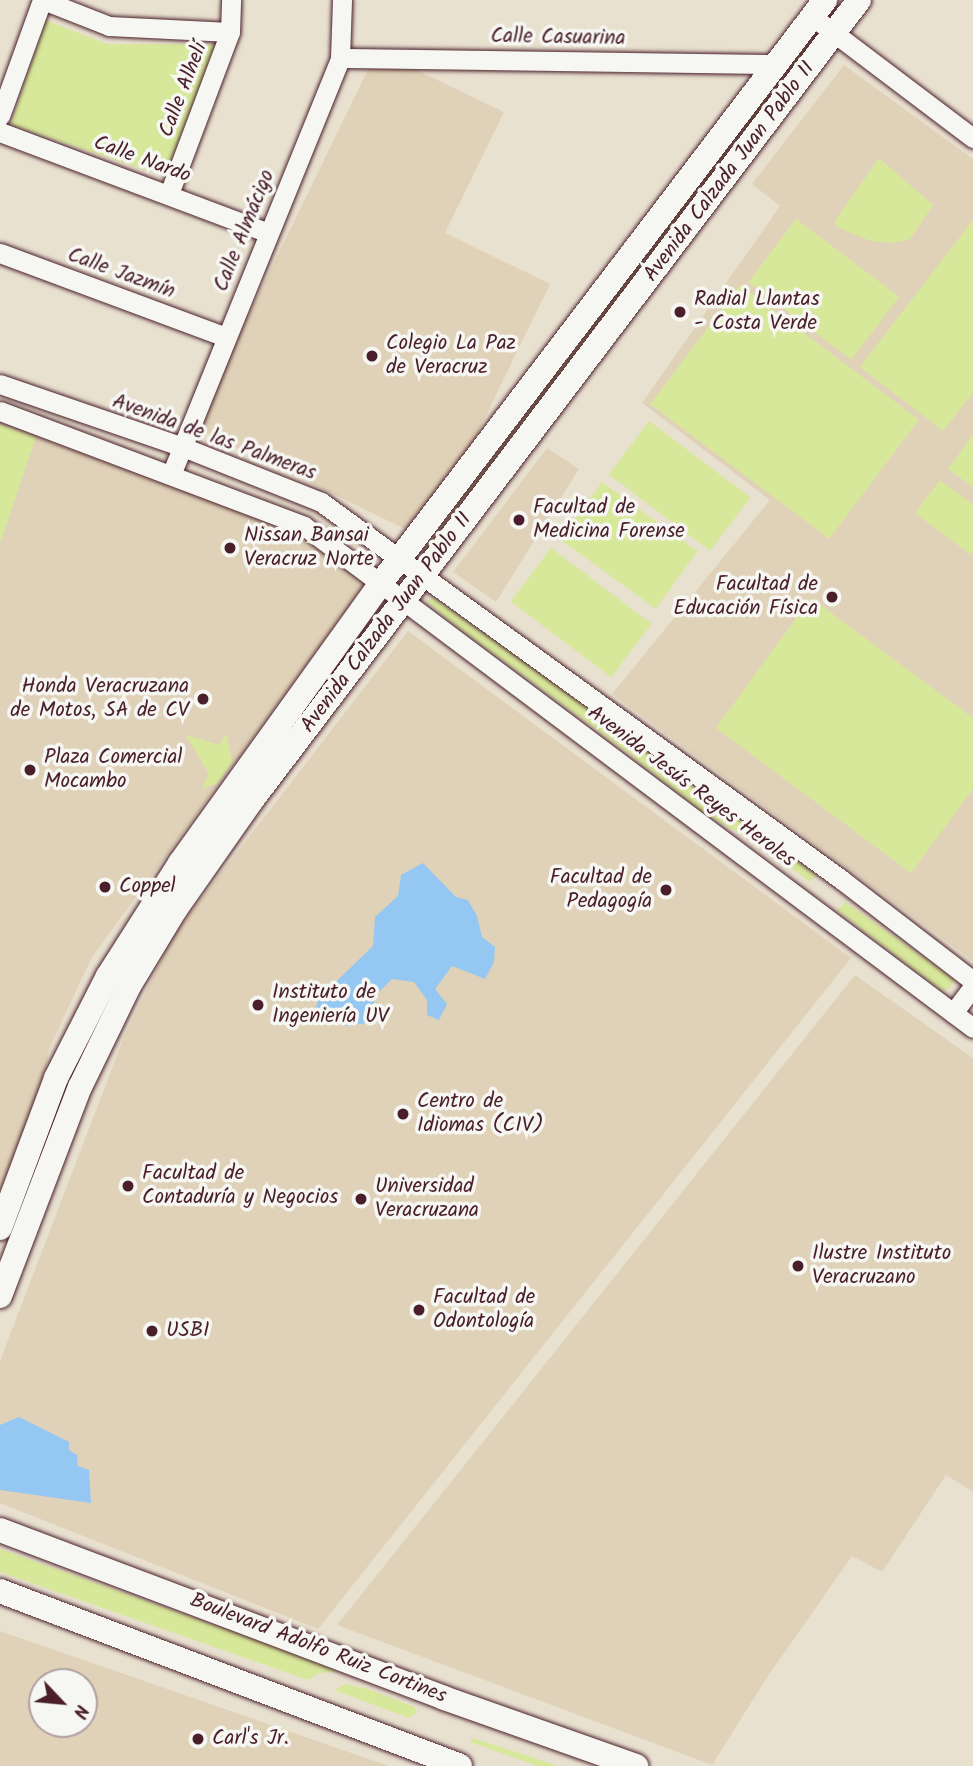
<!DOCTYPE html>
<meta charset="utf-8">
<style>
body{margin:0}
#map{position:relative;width:973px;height:1766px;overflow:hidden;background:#e9e1d0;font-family:Kalam,sans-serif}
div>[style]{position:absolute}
.built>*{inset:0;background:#e0d2b8}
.green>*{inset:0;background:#d8e89b;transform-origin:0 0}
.water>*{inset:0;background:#94c7f1}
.roads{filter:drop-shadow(0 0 2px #4a1f2b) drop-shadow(0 0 2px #4a1f2b)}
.minor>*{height:19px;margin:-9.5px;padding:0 9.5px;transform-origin:9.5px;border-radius:9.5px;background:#f6f6f2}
.major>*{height:24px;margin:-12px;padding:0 12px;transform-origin:12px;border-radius:12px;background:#f6f6f2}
.dots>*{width:19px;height:19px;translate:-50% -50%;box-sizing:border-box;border:4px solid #f6f6f2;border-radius:50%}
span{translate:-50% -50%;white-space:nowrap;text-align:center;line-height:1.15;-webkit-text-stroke:7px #f6f6f2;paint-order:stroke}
.street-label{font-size:21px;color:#4a1f2b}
.poi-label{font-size:21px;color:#4a1f2b}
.left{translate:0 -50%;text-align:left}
.right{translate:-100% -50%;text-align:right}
.north{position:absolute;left:28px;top:1668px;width:70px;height:70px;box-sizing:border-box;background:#f6f6f2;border:2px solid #b1a0a2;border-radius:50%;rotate:116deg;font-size:19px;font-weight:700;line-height:28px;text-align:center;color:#4a1f2b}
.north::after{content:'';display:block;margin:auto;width:24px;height:32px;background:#4a1f2b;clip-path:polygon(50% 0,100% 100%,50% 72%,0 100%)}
</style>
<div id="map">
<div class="built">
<div style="clip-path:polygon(377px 51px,504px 112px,445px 233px,550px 284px,426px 539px,194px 427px)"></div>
<div style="clip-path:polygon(844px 65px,973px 159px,973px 961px,612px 694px,770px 500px,642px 403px,780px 206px,752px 184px)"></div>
<div style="clip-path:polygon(0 414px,288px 518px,368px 580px,92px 957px,49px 1049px,45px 1076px,0 1190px)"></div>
<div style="clip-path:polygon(547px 448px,579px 469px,496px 602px,453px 572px)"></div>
<div style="clip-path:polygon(408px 631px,851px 958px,318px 1629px,0 1503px,0 1361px,124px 1037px,174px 934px)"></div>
<div style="clip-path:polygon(855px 975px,973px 1058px,973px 1492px,946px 1475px,882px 1572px,852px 1556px,768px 1676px,712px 1765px,337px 1625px)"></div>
<div style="clip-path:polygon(evenodd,0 1631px,389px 1766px,0 1766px,0 1631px,42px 1682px,84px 1682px,84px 1724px,42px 1724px,42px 1682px)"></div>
</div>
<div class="green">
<div style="clip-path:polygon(45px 20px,107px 44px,216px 44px,166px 177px,11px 125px)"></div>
<div style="clip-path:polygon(815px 31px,819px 37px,427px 556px,421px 553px,810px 33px)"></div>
<div style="clip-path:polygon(879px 158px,933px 205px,910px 239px,893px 243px,871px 241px,837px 227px,835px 221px)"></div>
<div style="left:796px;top:219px;width:129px;height:79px;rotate:37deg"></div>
<div style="clip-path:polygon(973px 220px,973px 393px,943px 431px,860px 367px)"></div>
<div style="left:740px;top:285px;width:224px;height:149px;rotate:37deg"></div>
<div style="left:649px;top:421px;width:127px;height:67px;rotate:37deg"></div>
<div style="clip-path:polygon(0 424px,36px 437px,0 543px)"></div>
<div style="clip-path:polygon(972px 436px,973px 437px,973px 487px,948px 469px)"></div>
<div style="clip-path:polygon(940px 480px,973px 505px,973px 551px,970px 554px,915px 513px)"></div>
<div style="left:602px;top:482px;width:118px;height:71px;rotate:36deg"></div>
<div style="left:551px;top:548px;width:126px;height:67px;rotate:37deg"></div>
<div style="clip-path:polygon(434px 598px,696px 782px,816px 875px,810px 882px,763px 846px,706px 815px,623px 749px,455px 625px,426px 601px)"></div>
<div style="clip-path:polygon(811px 598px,973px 718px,973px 789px,911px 873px,716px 728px)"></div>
<div style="clip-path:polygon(186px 735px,220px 745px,224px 736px,227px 737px,232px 762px,217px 784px,202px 788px,209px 774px)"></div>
<div style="clip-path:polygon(845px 902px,954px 979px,951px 987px,942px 991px,837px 910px)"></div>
<div style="clip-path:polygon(0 1549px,310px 1659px,340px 1672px,319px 1673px,308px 1680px,0 1572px)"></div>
<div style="clip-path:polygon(346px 1684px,371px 1690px,414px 1707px,417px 1712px,409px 1718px,334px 1690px)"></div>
<div style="clip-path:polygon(472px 1738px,495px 1745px,558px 1766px,537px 1766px,470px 1742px)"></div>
</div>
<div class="water">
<div style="clip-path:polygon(423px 863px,456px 897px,468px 900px,477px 916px,482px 937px,495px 947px,494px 962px,485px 979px,452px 966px,435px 989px,447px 1004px,439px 1020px,427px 1015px,427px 1000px,414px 982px,392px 979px,377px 994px,367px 1023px,345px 1026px,313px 1015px,319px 998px,373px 946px,375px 917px,398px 896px,401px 875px)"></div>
<div style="clip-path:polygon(19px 1417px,69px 1442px,69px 1450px,77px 1455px,78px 1466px,89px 1470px,91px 1503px,0 1490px,0 1425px)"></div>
</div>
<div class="roads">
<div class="minor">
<div style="left:43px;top:0;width:71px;rotate:21.5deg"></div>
<div style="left:109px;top:26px;width:121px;rotate:2.8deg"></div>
<div style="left:813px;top:17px;width:201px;rotate:37.1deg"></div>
<div style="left:340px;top:58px;width:435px;rotate:0.8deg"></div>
<div style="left:0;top:116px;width:123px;rotate:-70.1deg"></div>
<div style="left:0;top:132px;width:286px;rotate:20.6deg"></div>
<div style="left:169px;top:194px;width:173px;rotate:-69.4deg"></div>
<div style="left:230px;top:32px;width:32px;rotate:-88deg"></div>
<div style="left:0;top:253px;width:241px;rotate:20.4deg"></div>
<div style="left:0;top:384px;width:194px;rotate:19deg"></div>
<div style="left:183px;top:447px;width:149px;rotate:21.7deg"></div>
<div style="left:321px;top:502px;width:644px;rotate:35.96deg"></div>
<div style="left:842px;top:880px;width:165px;rotate:37.6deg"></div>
<div style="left:0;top:411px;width:325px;rotate:20.7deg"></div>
<div style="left:304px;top:526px;width:836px;rotate:36.88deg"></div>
<div style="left:171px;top:475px;width:450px;rotate:-67.9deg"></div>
<div style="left:340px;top:58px;width:58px;rotate:-88deg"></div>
<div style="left:953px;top:1013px;width:34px;rotate:-53deg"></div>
</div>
<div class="major">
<div style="left:0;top:1228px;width:160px;rotate:-69.5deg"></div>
<div style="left:56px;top:1078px;width:114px;rotate:-63deg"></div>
<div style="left:108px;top:976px;width:134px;rotate:-57.5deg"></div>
<div style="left:180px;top:863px;width:345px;rotate:-54.3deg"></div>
<div style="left:381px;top:583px;width:733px;rotate:-52.71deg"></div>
<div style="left:0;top:1296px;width:224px;rotate:-69.1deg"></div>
<div style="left:80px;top:1087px;width:112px;rotate:-64.1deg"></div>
<div style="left:129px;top:986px;width:89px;rotate:-58.8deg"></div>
<div style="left:175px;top:910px;width:134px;rotate:-55deg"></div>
<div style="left:252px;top:800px;width:1004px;rotate:-52.81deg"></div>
<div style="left:0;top:1530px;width:475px;rotate:20.7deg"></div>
<div style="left:444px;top:1698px;width:204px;rotate:19.5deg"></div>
<div style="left:0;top:1591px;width:492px;rotate:20.8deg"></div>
</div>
</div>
<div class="dots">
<div style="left:680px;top:312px;background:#4a1f2b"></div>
<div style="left:372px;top:356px;background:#4a1f2b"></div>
<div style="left:519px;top:520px;background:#4a1f2b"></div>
<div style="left:230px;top:548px;background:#4a1f2b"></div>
<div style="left:832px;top:597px;background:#4a1f2b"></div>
<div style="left:203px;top:699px;background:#4a1f2b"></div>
<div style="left:30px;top:770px;background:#4a1f2b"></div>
<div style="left:105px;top:887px;background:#4a1f2b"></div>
<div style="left:666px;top:890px;background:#4a1f2b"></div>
<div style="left:258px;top:1005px;background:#4a1f2b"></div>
<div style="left:403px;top:1114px;background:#4a1f2b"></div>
<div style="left:128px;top:1186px;background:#4a1f2b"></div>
<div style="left:361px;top:1199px;background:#4a1f2b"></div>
<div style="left:798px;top:1266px;background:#4a1f2b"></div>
<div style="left:419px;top:1310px;background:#4a1f2b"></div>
<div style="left:152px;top:1331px;background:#4a1f2b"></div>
<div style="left:198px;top:1739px;background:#4a1f2b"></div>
</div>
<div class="street-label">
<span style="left:558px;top:38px;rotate:1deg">Calle Casuarina</span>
<span style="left:184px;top:90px;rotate:-69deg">Calle Alhelí</span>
<span style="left:142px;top:160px;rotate:20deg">Calle Nardo</span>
<span style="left:730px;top:172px;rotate:-53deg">Avenida Calzada Juan Pablo II</span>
<span style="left:245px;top:231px;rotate:-68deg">Calle Almácigo</span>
<span style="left:121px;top:274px;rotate:20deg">Calle Jazmín</span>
<span style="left:214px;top:438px;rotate:20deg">Avenida de las Palmeras</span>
<span style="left:387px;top:623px;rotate:-53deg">Avenida Calzada Juan Pablo II</span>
<span style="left:691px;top:787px;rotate:37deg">Avenida Jesús Reyes Heroles</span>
<span style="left:318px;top:1649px;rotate:21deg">Boulevard Adolfo Ruiz Cortines</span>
</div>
<div class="poi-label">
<span class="left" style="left:694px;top:312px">Radial Llantas<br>- Costa Verde</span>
<span class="left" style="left:386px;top:356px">Colegio La Paz<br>de Veracruz</span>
<span class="left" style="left:533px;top:520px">Facultad de<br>Medicina Forense</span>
<span class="left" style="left:244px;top:548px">Nissan Bansai<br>Veracruz Norte</span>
<span class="right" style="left:818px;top:597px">Facultad de<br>Educación Física</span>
<span class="right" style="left:189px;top:699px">Honda Veracruzana<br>de Motos, SA de CV</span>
<span class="left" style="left:44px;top:770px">Plaza Comercial<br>Mocambo</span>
<span class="right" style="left:652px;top:890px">Facultad de<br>Pedagogía</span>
<span class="left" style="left:119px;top:887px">Coppel</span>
<span class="left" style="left:272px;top:1005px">Instituto de<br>Ingeniería UV</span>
<span class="left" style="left:417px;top:1114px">Centro de<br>Idiomas (CIV)</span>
<span class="left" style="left:142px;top:1186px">Facultad de<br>Contaduría y Negocios</span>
<span class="left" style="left:375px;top:1199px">Universidad<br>Veracruzana</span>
<span class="left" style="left:812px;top:1266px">Ilustre Instituto<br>Veracruzano</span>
<span class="left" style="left:433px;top:1310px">Facultad de<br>Odontología</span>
<span class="left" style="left:166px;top:1331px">USBI</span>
<span class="left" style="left:212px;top:1739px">Carl's Jr.</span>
</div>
<div class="north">N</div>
</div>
